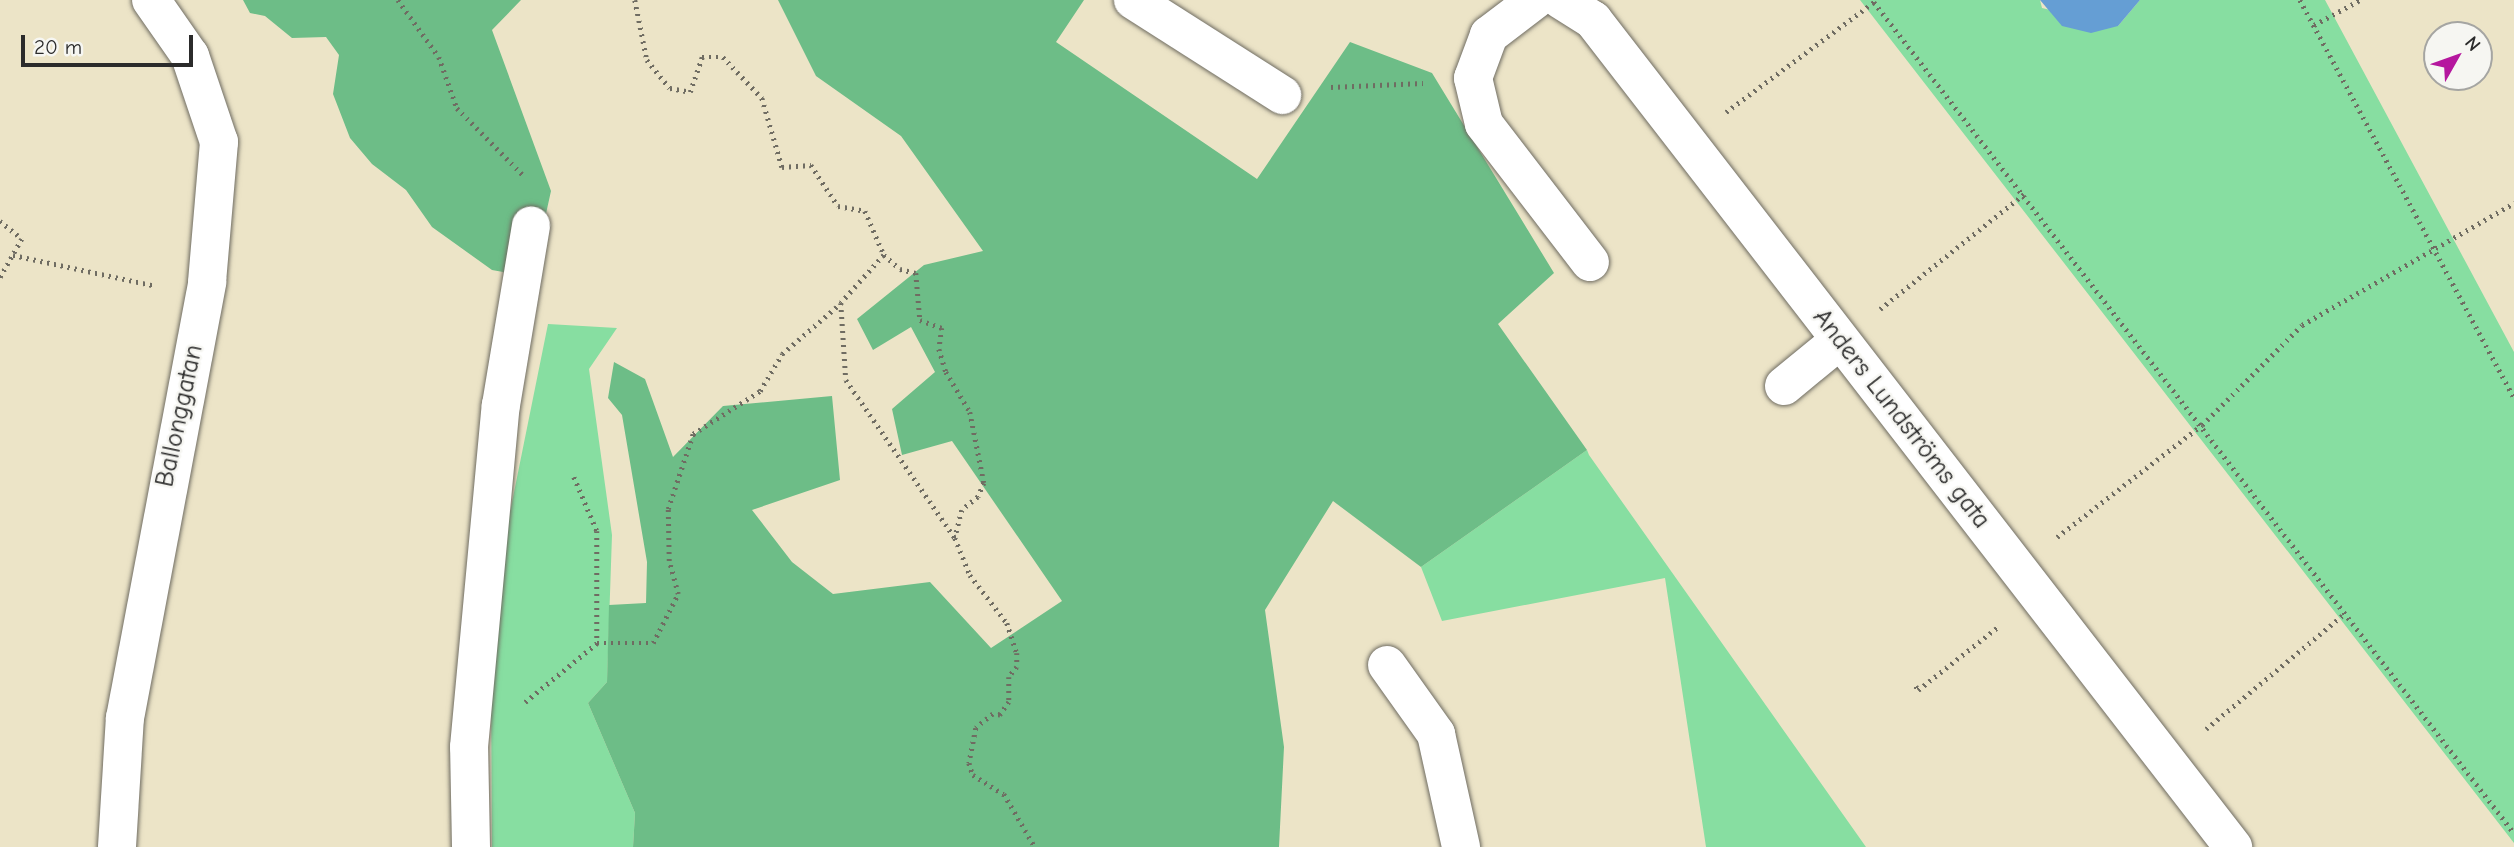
<!DOCTYPE html>
<meta charset="utf-8">
<style>
body{margin:0}
#map{position:relative;width:2514px;height:847px;overflow:hidden;background:#ece4c7;font-family:"Comic Neue",sans-serif}
div>[style]{position:absolute}
.green>*{inset:0;background:#87dea1}
.forest>*{inset:0;background:#6dbd87}
.water>*{inset:0;background:#659ed4}
.path>*{height:4.5px;margin-top:-2.25px;transform-origin:0;background:repeating-linear-gradient(90deg,#6f6c62 0 2px,transparent 0 7px)}
.roads{filter:drop-shadow(0 0 2px #6f6c62) drop-shadow(0 0 2px #6f6c62)}
.minor>*{height:38px;margin:-19px;padding:0 19px;transform-origin:19px;border-radius:19px;background:#fff}
span{translate:-50% -50%;white-space:nowrap;text-align:center;line-height:1.15;-webkit-text-stroke:5px #f6f6f2;paint-order:stroke}
.street-label{font-size:26px;color:#2b2b2b}
.north{position:absolute;left:2423px;top:21px;width:70px;height:70px;box-sizing:border-box;background:#f6f6f2;border:2px solid #a5a5a2;border-radius:50%;rotate:50deg;font-size:19px;font-weight:700;line-height:28px;text-align:center;color:#2b2b2b}
.north::after{content:'';display:block;margin:auto;width:24px;height:32px;background:#b5179e;clip-path:polygon(50% 0,100% 100%,50% 72%,0 100%)}
.scale{position:absolute;left:21px;top:35px;width:172px;height:32px;box-sizing:border-box;border:4px solid #2b2b2b;border-top:0;padding-left:9px;font-size:21px;line-height:24px;white-space:nowrap;color:#2b2b2b;-webkit-text-stroke:5px #f6f6f2;paint-order:stroke}
</style>
<div id="map">
<div class="green">
<div style="clip-path:polygon(1860px 0,2040px 0,2042px 8px,2118px 26px,2140px 0,2325px 0,2514px 352px,2514px 843px)"></div>
<div style="clip-path:polygon(548px 324px,617px 328px,589px 369px,612px 535px,607px 682px,588px 703px,635px 813px,633px 847px,492px 847px,491px 689px,509px 517px)"></div>
<div style="clip-path:polygon(1587px 450px,1589px 455px,1866px 847px,1706px 847px,1665px 578px,1442px 621px,1421px 567px)"></div>
</div>
<div class="forest">
<div style="clip-path:polygon(243px 0,521px 0,492px 30px,551px 191px,532px 277px,492px 270px,432px 227px,406px 190px,372px 164px,350px 138px,333px 94px,339px 55px,326px 37px,292px 38px,265px 16px,250px 13px)"></div>
<div style="clip-path:polygon(778px 0,1084px 0,1056px 42px,1257px 179px,1350px 42px,1432px 73px,1554px 273px,1498px 324px,1587px 450px,1421px 567px,1333px 501px,1265px 610px,1284px 747px,1279px 847px,633px 847px,635px 813px,588px 703px,607px 682px,609px 605px,646px 603px,647px 562px,622px 415px,608px 398px,614px 362px,645px 379px,673px 457px,723px 406px,832px 396px,840px 480px,752px 510px,792px 562px,833px 594px,930px 582px,991px 648px,1062px 601px,952px 441px,902px 455px,892px 409px,935px 372px,911px 327px,873px 350px,857px 319px,924px 265px,983px 251px,901px 136px,816px 76px)"></div>
</div>
<div class="water">
<div style="clip-path:polygon(2040px 0,2140px 0,2118px 26px,2091px 33px,2062px 26px)"></div>
</div>
<div class="path">
<div style="left:398px;top:0;width:70px;rotate:54.3deg"></div>
<div style="left:439px;top:57px;width:54px;rotate:70.6deg"></div>
<div style="left:457px;top:108px;width:97px;rotate:45.4deg"></div>
<div style="left:635px;top:0;width:61px;rotate:78.7deg"></div>
<div style="left:647px;top:60px;width:36px;rotate:51deg"></div>
<div style="left:670px;top:88px;width:20px;rotate:11deg"></div>
<div style="left:690px;top:92px;width:37px;rotate:-71deg"></div>
<div style="left:702px;top:57px;width:21px"></div>
<div style="left:723px;top:57px;width:57px;rotate:46.4deg"></div>
<div style="left:762px;top:98px;width:72px;rotate:73.8deg"></div>
<div style="left:782px;top:167px;width:29px;rotate:-4deg"></div>
<div style="left:811px;top:165px;width:49px;rotate:56.6deg"></div>
<div style="left:838px;top:206px;width:27px;rotate:10deg"></div>
<div style="left:865px;top:211px;width:48px;rotate:66.6deg"></div>
<div style="left:884px;top:255px;width:21px;rotate:41deg"></div>
<div style="left:900px;top:269px;width:16px;rotate:14deg"></div>
<div style="left:916px;top:273px;width:47px;rotate:85.1deg"></div>
<div style="left:920px;top:320px;width:23px;rotate:20deg"></div>
<div style="left:942px;top:328px;width:21px;rotate:98deg"></div>
<div style="left:939px;top:349px;width:24px;rotate:73deg"></div>
<div style="left:946px;top:372px;width:47px;rotate:59deg"></div>
<div style="left:970px;top:412px;width:72px;rotate:78.8deg"></div>
<div style="left:984px;top:483px;width:15px;rotate:113deg"></div>
<div style="left:978px;top:497px;width:21px;rotate:141deg"></div>
<div style="left:962px;top:510px;width:29px;rotate:104deg"></div>
<div style="left:955px;top:538px;width:40px;rotate:68deg"></div>
<div style="left:970px;top:575px;width:61px;rotate:52.4deg"></div>
<div style="left:1007px;top:623px;width:32px;rotate:72deg"></div>
<div style="left:1017px;top:653px;width:14px;rotate:90deg"></div>
<div style="left:1017px;top:667px;width:13px;rotate:129deg"></div>
<div style="left:1009px;top:677px;width:25px;rotate:90deg"></div>
<div style="left:1009px;top:702px;width:16px;rotate:125deg"></div>
<div style="left:1000px;top:715px;width:7px;rotate:-172deg"></div>
<div style="left:993px;top:714px;width:22px;rotate:141deg"></div>
<div style="left:976px;top:728px;width:36px;rotate:101deg"></div>
<div style="left:969px;top:763px;width:13px;rotate:72deg"></div>
<div style="left:973px;top:775px;width:36px;rotate:32deg"></div>
<div style="left:1004px;top:794px;width:61px;rotate:59.7deg"></div>
<div style="left:2300px;top:0;width:451px;rotate:61.7deg"></div>
<div style="left:1874px;top:2px;width:1049px;rotate:52.4deg"></div>
<div style="left:2314px;top:25px;width:52px;rotate:-28.5deg"></div>
<div style="left:1331px;top:87px;width:92px;rotate:-2.5deg"></div>
<div style="left:1726px;top:112px;width:188px;rotate:-36.6deg"></div>
<div style="left:0;top:221px;width:28px;rotate:39deg"></div>
<div style="left:22px;top:239px;width:45px;rotate:119.4deg"></div>
<div style="left:13px;top:255px;width:146px;rotate:12.2deg"></div>
<div style="left:884px;top:255px;width:64px;rotate:131.9deg"></div>
<div style="left:841px;top:303px;width:77px;rotate:86.3deg"></div>
<div style="left:846px;top:380px;width:192px;rotate:55.4deg"></div>
<div style="left:1880px;top:309px;width:184px;rotate:-38.6deg"></div>
<div style="left:574px;top:477px;width:59px;rotate:66.9deg"></div>
<div style="left:597px;top:531px;width:112px;rotate:90deg"></div>
<div style="left:2057px;top:537px;width:183px;rotate:-37.7deg"></div>
<div style="left:2202px;top:425px;width:141px;rotate:-45deg"></div>
<div style="left:2302px;top:325px;width:245px;rotate:-29.9deg"></div>
<div style="left:1916px;top:686px;width:4px;rotate:63deg"></div>
<div style="left:1918px;top:690px;width:103px;rotate:-38.3deg"></div>
<div style="left:525px;top:702px;width:93px;rotate:-39.3deg"></div>
<div style="left:597px;top:643px;width:56px"></div>
<div style="left:653px;top:643px;width:55px;rotate:-63deg"></div>
<div style="left:678px;top:594px;width:34px;rotate:-105deg"></div>
<div style="left:669px;top:561px;width:52px;rotate:-91.1deg"></div>
<div style="left:668px;top:509px;width:79px;rotate:-71.6deg"></div>
<div style="left:693px;top:434px;width:80px;rotate:-32.7deg"></div>
<div style="left:760px;top:391px;width:43px;rotate:-59.3deg"></div>
<div style="left:782px;top:354px;width:78px;rotate:-40.8deg"></div>
<div style="left:2206px;top:729px;width:181px;rotate:-39.8deg"></div>
</div>
<div class="roads">
<div class="minor">
<div style="left:1133px;top:0;width:177px;rotate:32.5deg"></div>
<div style="left:1535px;top:0;width:58px;rotate:142.7deg"></div>
<div style="left:1489px;top:35px;width:46px;rotate:110.4deg"></div>
<div style="left:1473px;top:78px;width:47px;rotate:76.6deg"></div>
<div style="left:1484px;top:124px;width:174px;rotate:52.5deg"></div>
<div style="left:1561px;top:0;width:38px;rotate:32deg"></div>
<div style="left:1593px;top:20px;width:1046px;rotate:52.26deg"></div>
<div style="left:1784px;top:386px;width:72px;rotate:-39.4deg"></div>
<div style="left:1387px;top:665px;width:85px;rotate:54.6deg"></div>
<div style="left:1436px;top:734px;width:116px;rotate:77.5deg"></div>
<div style="left:117px;top:847px;width:129px;rotate:-86.5deg"></div>
<div style="left:125px;top:718px;width:444px;rotate:-79.3deg"></div>
<div style="left:207px;top:282px;width:141px;rotate:-85.1deg"></div>
<div style="left:219px;top:142px;width:91px;rotate:-108.6deg"></div>
<div style="left:190px;top:56px;width:68px;rotate:-124.9deg"></div>
<div style="left:471px;top:847px;width:100px;rotate:-91.1deg"></div>
<div style="left:469px;top:747px;width:343px;rotate:-84.7deg"></div>
<div style="left:501px;top:405px;width:182px;rotate:-80.5deg"></div>
</div>
</div>
<div class="street-label">
<span style="left:180px;top:416px;rotate:-78deg">Ballonggatan</span>
<span style="left:1901px;top:419px;rotate:52deg">Anders Lundströms gata</span>
</div>
<div class="north">N</div>
<div class="scale">20 m</div>
</div>
